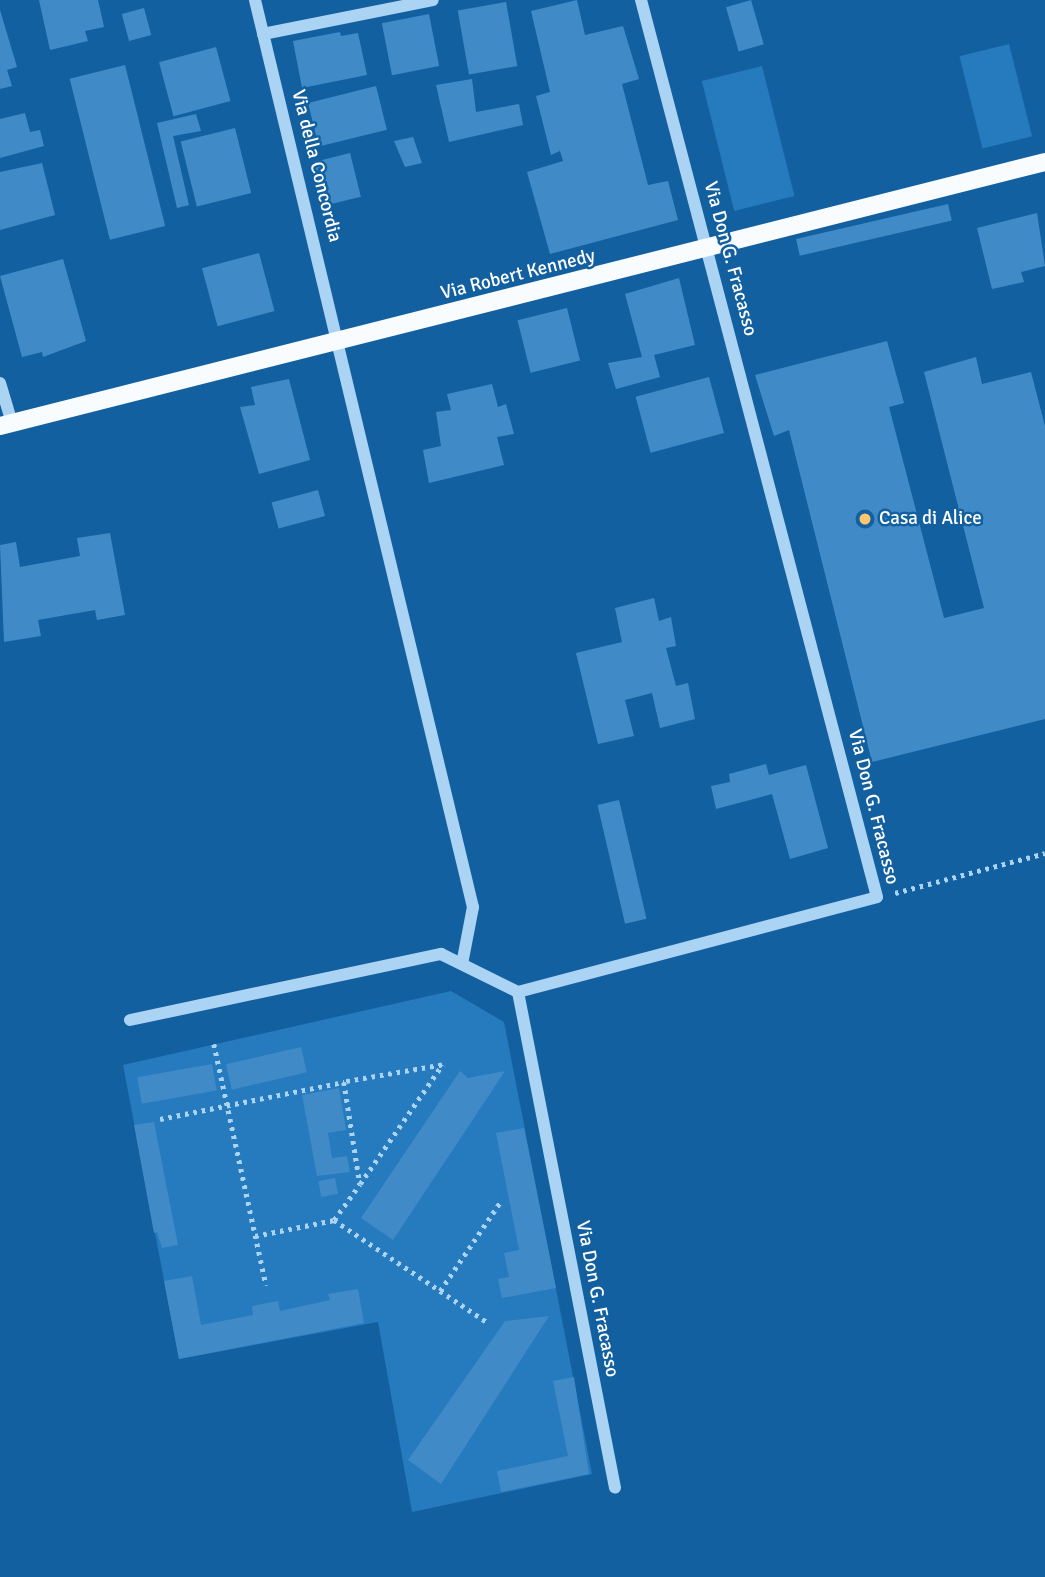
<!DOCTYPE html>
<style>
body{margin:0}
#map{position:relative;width:1045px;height:1577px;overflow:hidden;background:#1360a0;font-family:Signika,sans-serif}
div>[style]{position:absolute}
.green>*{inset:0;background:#267abe;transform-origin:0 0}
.building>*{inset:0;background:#408bc7;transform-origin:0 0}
.path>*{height:4.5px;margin-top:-2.25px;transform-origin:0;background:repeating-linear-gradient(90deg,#abd4f4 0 3.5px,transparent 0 8.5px)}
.minor>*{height:12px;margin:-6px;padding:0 6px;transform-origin:6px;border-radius:6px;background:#abd4f4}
.major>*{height:18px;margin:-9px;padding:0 9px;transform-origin:9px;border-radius:9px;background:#f9fcff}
.dots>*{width:19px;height:19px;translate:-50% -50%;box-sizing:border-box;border:4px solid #1360a0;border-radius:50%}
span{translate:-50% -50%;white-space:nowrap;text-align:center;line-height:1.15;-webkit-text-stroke:5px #1360a0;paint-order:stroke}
.street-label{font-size:19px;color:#fff}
.poi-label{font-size:19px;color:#fff}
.left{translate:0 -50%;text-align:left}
</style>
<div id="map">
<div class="green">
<div style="left:1009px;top:44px;width:95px;height:51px;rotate:76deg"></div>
<div style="left:762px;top:66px;width:134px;height:62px;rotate:76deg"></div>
<div style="clip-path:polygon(451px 991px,504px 1022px,592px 1474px,412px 1512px,378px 1322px,179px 1359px,123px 1065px)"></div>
</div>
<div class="building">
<div style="clip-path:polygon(39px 0,98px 0,104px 27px,85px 31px,88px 41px,50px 50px)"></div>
<div style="clip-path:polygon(577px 0,585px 35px,623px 26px,639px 79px,622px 84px,648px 185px,668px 181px,678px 220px,550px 254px,527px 172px,563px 161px,560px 151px,551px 155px,536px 96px,550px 92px,531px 11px)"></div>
<div style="left:751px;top:0;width:46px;height:26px;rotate:74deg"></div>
<div style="left:506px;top:2px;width:65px;height:49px;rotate:80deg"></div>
<div style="left:144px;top:8px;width:28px;height:23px;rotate:75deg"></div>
<div style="clip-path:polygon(0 10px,17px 67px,7px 70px,12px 86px,0 89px)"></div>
<div style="left:429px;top:14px;width:53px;height:48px;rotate:79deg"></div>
<div style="clip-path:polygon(340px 32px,341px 36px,358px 33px,367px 75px,302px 88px,293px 41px)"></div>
<div style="left:216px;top:47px;width:56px;height:59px;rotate:75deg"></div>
<div style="left:125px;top:65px;width:166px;height:57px;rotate:76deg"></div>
<div style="clip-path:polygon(472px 79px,476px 112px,519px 104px,523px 125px,449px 142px,436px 85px)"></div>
<div style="left:376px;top:86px;width:45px;height:70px;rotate:76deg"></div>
<div style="clip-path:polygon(25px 113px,30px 132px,40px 130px,44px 146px,0 158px,0 119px)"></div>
<div style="clip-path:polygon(196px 114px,201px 131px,173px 136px,189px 205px,177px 208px,157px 123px)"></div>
<div style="left:235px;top:128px;width:67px;height:56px;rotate:76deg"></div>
<div style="clip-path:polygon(413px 137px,422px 163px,405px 167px,394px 141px)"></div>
<div style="left:350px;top:153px;width:45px;height:39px;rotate:76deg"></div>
<div style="clip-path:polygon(42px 163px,55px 215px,0 230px,0 172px)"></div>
<div style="left:948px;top:204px;width:17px;height:156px;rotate:77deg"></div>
<div style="clip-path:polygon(1037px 213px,1045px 266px,1021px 272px,1024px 282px,992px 289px,977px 228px)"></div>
<div style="left:259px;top:253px;width:60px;height:59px;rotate:75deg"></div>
<div style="clip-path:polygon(63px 259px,86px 341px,43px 357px,42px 352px,22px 357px,0 276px)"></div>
<div style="clip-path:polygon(679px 278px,695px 345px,654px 355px,660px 377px,616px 389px,608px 363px,642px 357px,625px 294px)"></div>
<div style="left:567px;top:308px;width:54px;height:51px;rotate:76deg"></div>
<div style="clip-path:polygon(887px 341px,904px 403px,889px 407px,944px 618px,984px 608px,924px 372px,976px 357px,982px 384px,1031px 372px,1045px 426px,1045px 719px,872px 762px,789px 430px,774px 436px,755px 375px)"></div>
<div style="left:709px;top:377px;width:58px;height:76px;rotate:75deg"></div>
<div style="clip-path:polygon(289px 379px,310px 460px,259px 474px,240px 407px,255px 405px,251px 387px)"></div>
<div style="clip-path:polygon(492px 384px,498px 407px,506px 404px,514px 434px,497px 437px,504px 465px,429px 483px,423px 450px,441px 446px,436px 412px,451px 410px,447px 394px)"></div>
<div style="left:318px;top:490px;width:27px;height:48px;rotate:75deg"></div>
<div style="clip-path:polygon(110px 533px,125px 615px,97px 620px,95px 610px,38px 620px,41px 636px,4px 642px,0 545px,16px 542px,20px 567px,80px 556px,77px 538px)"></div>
<div style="clip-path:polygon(654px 598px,659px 621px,671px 617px,676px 646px,666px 648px,676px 686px,688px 683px,695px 719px,660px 728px,652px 693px,625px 700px,634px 736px,598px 744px,576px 653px,622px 642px,615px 608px)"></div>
<div style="clip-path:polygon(766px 764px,769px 775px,806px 765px,828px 848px,790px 859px,772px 794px,716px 809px,711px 786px,730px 782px,729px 774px)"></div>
<div style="left:619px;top:800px;width:122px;height:22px;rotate:77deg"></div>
<div style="left:301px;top:1047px;width:26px;height:77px;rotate:77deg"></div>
<div style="left:212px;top:1064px;width:27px;height:76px;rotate:80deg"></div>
<div style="clip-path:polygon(460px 1071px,468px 1078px,505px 1071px,393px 1240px,361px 1218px)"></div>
<div style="clip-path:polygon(339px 1088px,346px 1130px,328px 1133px,332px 1158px,347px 1156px,350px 1172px,317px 1176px,302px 1095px)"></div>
<div style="clip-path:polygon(154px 1122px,178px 1245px,162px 1248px,157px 1232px,154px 1233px,134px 1125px)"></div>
<div style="clip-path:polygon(524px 1128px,556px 1288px,502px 1298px,498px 1279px,509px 1277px,504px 1253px,519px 1250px,496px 1133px)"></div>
<div style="left:335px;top:1178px;width:16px;height:17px;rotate:79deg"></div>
<div style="clip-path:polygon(192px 1276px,201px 1325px,253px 1315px,252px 1306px,278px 1301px,280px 1311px,330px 1300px,328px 1294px,358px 1289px,364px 1323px,179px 1359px,164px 1281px)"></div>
<div style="clip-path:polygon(549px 1316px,441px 1484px,408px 1460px,505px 1321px)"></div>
<div style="clip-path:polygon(574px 1377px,589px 1474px,501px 1492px,497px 1471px,568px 1456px,553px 1381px)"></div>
</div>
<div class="path">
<div style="left:895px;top:893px;width:155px;rotate:-14.9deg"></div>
<div style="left:214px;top:1044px;width:247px;rotate:77.8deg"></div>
<div style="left:160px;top:1119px;width:188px;rotate:-11.4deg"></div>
<div style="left:334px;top:1220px;width:44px;rotate:-54.2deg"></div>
<div style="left:360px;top:1184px;width:145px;rotate:-55.4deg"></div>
<div style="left:442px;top:1065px;width:99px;rotate:170.2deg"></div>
<div style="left:344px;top:1082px;width:103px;rotate:81.1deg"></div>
<div style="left:255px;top:1236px;width:81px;rotate:-11.4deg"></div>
<div style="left:334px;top:1220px;width:184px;rotate:33.7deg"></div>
<div style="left:440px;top:1291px;width:109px;rotate:-55.9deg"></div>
</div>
<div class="minor">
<div style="left:255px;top:0;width:933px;rotate:76.49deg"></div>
<div style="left:473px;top:907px;width:58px;rotate:100.9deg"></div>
<div style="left:263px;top:34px;width:173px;rotate:-11.3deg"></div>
<div style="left:0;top:383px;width:42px;rotate:73.3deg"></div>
<div style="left:518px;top:992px;width:371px;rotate:-14.8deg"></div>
<div style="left:877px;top:897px;width:928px;rotate:-104.74deg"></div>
<div style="left:518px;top:992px;width:505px;rotate:78.93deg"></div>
<div style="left:130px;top:1020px;width:318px;rotate:-12deg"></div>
<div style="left:441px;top:954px;width:86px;rotate:26.3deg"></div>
</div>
<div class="major">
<div style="left:0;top:426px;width:1078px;rotate:-14.18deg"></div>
</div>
<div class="dots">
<div style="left:865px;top:519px;background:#ffc66f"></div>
</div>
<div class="street-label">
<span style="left:316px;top:166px;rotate:76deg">Via della Concordia</span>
<span style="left:730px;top:259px;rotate:75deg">Via Don G. Fracasso</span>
<span style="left:518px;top:275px;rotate:-14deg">Via Robert Kennedy</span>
<span style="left:873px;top:807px;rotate:76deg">Via Don G. Fracasso</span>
<span style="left:597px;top:1299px;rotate:79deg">Via Don G. Fracasso</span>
</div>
<div class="poi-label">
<span class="left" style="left:879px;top:519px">Casa di Alice</span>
</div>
</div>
